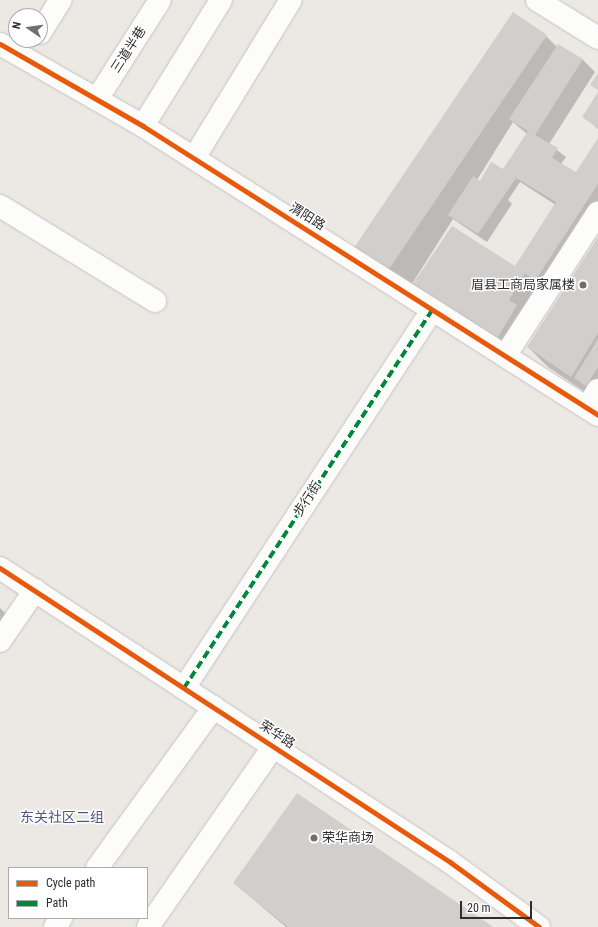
<!DOCTYPE html>
<meta charset="utf-8">
<style>
body{margin:0}
#map{position:relative;width:598px;height:927px;overflow:hidden;background:#ece8e4;font-family:"Roboto Condensed","Noto Sans SC",sans-serif}
div>[style]{position:absolute}
.shadow>*{inset:0;background:#0003}
.building>*{inset:0;background:#d1cecb;transform-origin:0 0}
.roads{filter:drop-shadow(0 0 1px #c5c4c5) drop-shadow(0 0 1px #c5c4c5)}
.minor>*{height:22px;margin:-11px;padding:0 11px;transform-origin:11px;border-radius:11px;background:#fcfcfb}
.quiet>*{height:4px;margin-top:-2px;transform-origin:0;background:repeating-linear-gradient(90deg,#00873e 0 8px,transparent 0 12px)}
.cycleway>*{height:5px;margin:-2.5px;padding:0 2.5px;transform-origin:2.5px;border-radius:2.5px;background:#e8590c}
.dots>*{width:11px;height:11px;translate:-50% -50%;box-sizing:border-box;border:2px solid #fff;border-radius:50%}
span{translate:-50% -50%;white-space:nowrap;text-align:center;line-height:1.15;-webkit-text-stroke:3px #fff;paint-order:stroke}
.street-label{font-size:13px;color:#2e2e2e}
.poi-label{font-size:13px;color:#2e2e2e}
.right{translate:-100% -50%;text-align:right}
.left{translate:0 -50%;text-align:left}
.neighbourhood-label{font-size:14px;color:#4d5680}
.legend{position:absolute;left:8px;top:867px;width:140px;height:52px;box-sizing:border-box;background:#fff;border:1px solid #ababab;margin:0;padding:5px 7px;list-style:none;font-size:12px;color:#2e2e2e}
.legend li{display:flex;align-items:center;gap:8px;height:20px}
.legend b{width:20px;border:1px solid #ababab}
.north{position:absolute;left:8px;top:8px;width:40px;height:40px;box-sizing:border-box;background:#fff;border:1px solid #ababab;border-radius:50%;rotate:283deg;font-size:11px;font-weight:700;line-height:16px;text-align:center;color:#2e2e2e}
.north::after{content:'';display:block;margin:auto;width:14px;height:18px;background:#706f6e;clip-path:polygon(50% 0,100% 100%,50% 72%,0 100%)}
.scale{position:absolute;left:460px;top:901px;width:72px;height:18px;box-sizing:border-box;border:2px solid #2e2e2e;border-top:0;padding-left:5px;font-size:12px;line-height:14px;white-space:nowrap;color:#2e2e2e;-webkit-text-stroke:3px #fff;paint-order:stroke}
</style>
<div id="map">
<div class="shadow">
<div style="clip-path:polygon(evenodd,546px 36px,557px 47px,583px 60px,595px 72px,549px 144px,566px 157px,561px 164px,576px 173px,598px 140px,598px 215px,548px 292px,538px 284px,522px 311px,507px 353px,424px 300px,515px 267px,556px 205px,520px 182px,508px 200px,512px 204px,487px 242px,453px 219px,410px 287px,377px 265px,546px 36px,513px 122px,527px 134px,508px 174px,481px 182px,477px 180px,513px 122px)"></div>
<div style="clip-path:polygon(598px 94px,598px 129px,583px 116px)"></div>
<div style="clip-path:polygon(598px 239px,598px 384px,591px 396px,548px 367px,528px 347px)"></div>
<div style="clip-path:polygon(0 608px,19px 626px,0 652px)"></div>
<div style="clip-path:polygon(234px 883px,491px 927px,286px 927px)"></div>
</div>
<div class="building">
<div style="left:513px;top:12px;width:41px;height:284px;rotate:34deg"></div>
<div style="clip-path:polygon(558px 44px,583px 59px,535px 135px,558px 148px,552px 158px,576px 172px,598px 138px,598px 184px,535px 281px,525px 273px,509px 300px,517px 305px,495px 342px,410px 288px,452px 226px,515px 266px,556px 202px,516px 178px,478px 234px,448px 215px,473px 176px,480px 181px,491px 162px,503px 169px,528px 131px,509px 119px)"></div>
<div style="clip-path:polygon(598px 73px,598px 90px,590px 85px)"></div>
<div style="clip-path:polygon(598px 92px,598px 128px,582px 117px)"></div>
<div style="clip-path:polygon(598px 237px,598px 333px,571px 377px,527px 347px)"></div>
<div style="clip-path:polygon(598px 339px,598px 367px,586px 386px,574px 378px)"></div>
<div style="clip-path:polygon(297px 793px,493px 927px,288px 927px,233px 883px)"></div>
</div>
<div class="roads">
<div class="minor">
<div style="left:537px;top:0;width:72px;rotate:31.9deg"></div>
<div style="left:40px;top:33px;width:39px;rotate:-58deg"></div>
<div style="left:0;top:44px;width:165px;rotate:29.8deg"></div>
<div style="left:143px;top:126px;width:539px;rotate:32.42deg"></div>
<div style="left:97px;top:99px;width:117px;rotate:-57.5deg"></div>
<div style="left:143px;top:126px;width:148px;rotate:-58.2deg"></div>
<div style="left:194px;top:158px;width:185px;rotate:-58.5deg"></div>
<div style="left:0;top:206px;width:182px;rotate:31.5deg"></div>
<div style="left:505px;top:356px;width:171px;rotate:-57.1deg"></div>
<div style="left:587px;top:408px;width:21px;rotate:-59deg"></div>
<div style="left:0;top:568px;width:538px;rotate:33.16deg"></div>
<div style="left:450px;top:862px;width:110px;rotate:36.1deg"></div>
<div style="left:0;top:641px;width:62px;rotate:-55.5deg"></div>
<div style="left:184px;top:688px;width:452px;rotate:-56.7deg"></div>
<div style="left:97px;top:868px;width:199px;rotate:-54deg"></div>
<div style="left:55px;top:927px;width:11px;rotate:-56deg"></div>
<div style="left:148px;top:927px;width:221px;rotate:-55.2deg"></div>
</div>
</div>
<div class="quiet">
<div style="left:184px;top:688px;width:452px;rotate:-56.7deg"></div>
</div>
<div class="cycleway">
<div style="left:0;top:44px;width:165px;rotate:29.8deg"></div>
<div style="left:143px;top:126px;width:539px;rotate:32.42deg"></div>
<div style="left:0;top:568px;width:538px;rotate:33.16deg"></div>
<div style="left:450px;top:862px;width:110px;rotate:36.1deg"></div>
</div>
<div class="dots">
<div style="left:583px;top:285px;background:#706f6e"></div>
<div style="left:314px;top:838px;background:#706f6e"></div>
</div>
<div class="street-label">
<span style="left:129px;top:50px;rotate:-57deg">三道半巷</span>
<span style="left:307px;top:217px;rotate:32deg">渭阳路</span>
<span style="left:308px;top:499px;rotate:-57deg">步行街</span>
<span style="left:277px;top:735px;rotate:33deg">荣华路</span>
</div>
<div class="poi-label">
<span class="right" style="left:575px;top:285px">眉县工商局家属楼</span>
<span class="left" style="left:322px;top:838px">荣华商场</span>
</div>
<div class="neighbourhood-label">
<span style="left:62px;top:817px">东关社区二组</span>
</div>
<ul class="legend">
<li><b style="height:5px;background:#e8590c"></b>Cycle path</li>
<li><b style="height:5px;background:#00873e"></b>Path</li>
</ul>
<div class="north">N</div>
<div class="scale">20 m</div>
</div>
